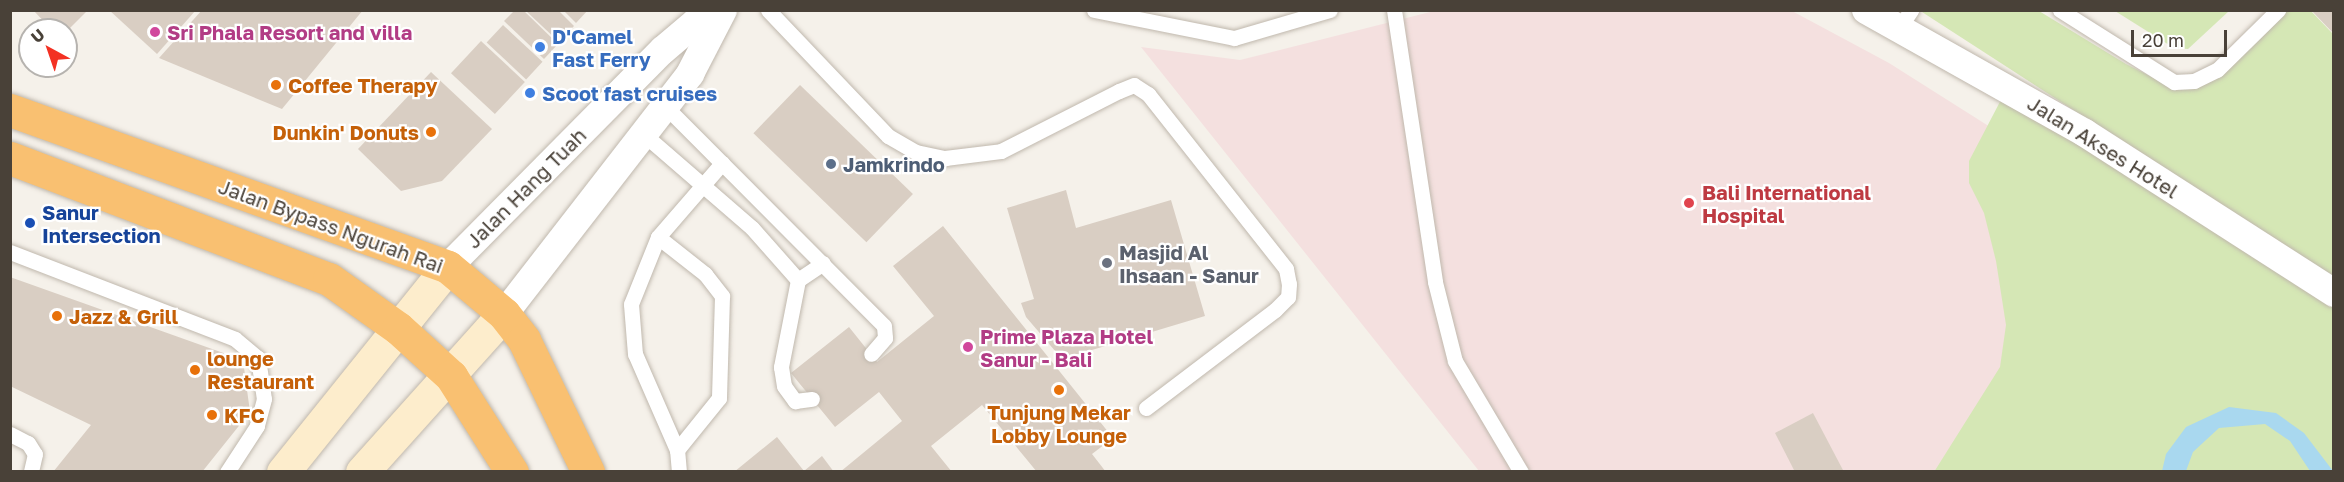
<!DOCTYPE html>
<style>
body{margin:0}
#map{position:relative;width:2344px;height:482px;overflow:hidden;background:#f5f1ea;font-family:"Golos Text",sans-serif}
div>[style]{position:absolute}
.medical>*{inset:0;background:#f4e0df}
.green>*{inset:0;background:#d5e7b5}
.water>*{inset:0;background:#a9d8ef}
.building>*{inset:0;background:#d9cec3;transform-origin:0 0}
.roads{filter:drop-shadow(0 0 2px #c0b8ad) drop-shadow(0 0 2px #c0b8ad)}
.lane>*{height:15px;margin:-7.5px;padding:0 7.5px;transform-origin:7.5px;border-radius:7.5px;background:#fff}
.street>*{height:28px;margin:-14px;padding:0 14px;transform-origin:14px;border-radius:14px;background:#fff}
.secondary>*{height:33px;margin:-16.5px;padding:0 16.5px;transform-origin:16.5px;border-radius:16.5px;background:#fdedcc}
.highway>*{height:33px;margin:-16.5px;padding:0 16.5px;transform-origin:16.5px;border-radius:16.5px;background:#f9c071}
.dots>*{width:16px;height:16px;translate:-50% -50%;box-sizing:border-box;border:3px solid #fff;border-radius:50%}
span{translate:-50% -50%;white-space:nowrap;text-align:center;line-height:1.15;-webkit-text-stroke:4.5px #fff;paint-order:stroke}
.hotel-label{font-size:20px;color:#b23c85;font-weight:700}
.left{translate:0 -50%;text-align:left}
.shop-label{font-size:20px;color:#366cbe;font-weight:700}
.food-label{font-size:20px;color:#c56008;font-weight:700}
.right{translate:-100% -50%;text-align:right}
.street-label{font-size:20px;color:#494138}
.service-label{font-size:20px;color:#4e5e75;font-weight:700}
.health-label{font-size:20px;color:#be3a42;font-weight:700}
.transit-label{font-size:20px;color:#164399;font-weight:700}
.worship-label{font-size:20px;color:#5b616d;font-weight:700}
.frame{position:absolute;inset:0;border:12px solid #494138;pointer-events:none}
.north{position:absolute;left:18px;top:18px;width:60px;height:60px;box-sizing:border-box;background:#fff;border:2px solid #b6b3af;border-radius:50%;rotate:320deg;font-size:16px;font-weight:700;line-height:24px;text-align:center;color:#494138}
.north::after{content:'';display:block;margin:auto;width:21px;height:27px;background:#f33123;clip-path:polygon(50% 0,100% 100%,50% 72%,0 100%)}
.scale{position:absolute;left:2131px;top:30px;width:96px;height:27px;box-sizing:border-box;border:3px solid #494138;border-top:0;padding-left:8px;font-size:18px;line-height:21px;white-space:nowrap;color:#494138;-webkit-text-stroke:4px #fff;paint-order:stroke}
</style>
<div id="map">
<div class="medical">
<div style="clip-path:polygon(1438px 10px,1792px 11px,1889px 63px,2333px 344px,2333px 471px,1479px 471px,1141px 47px,1240px 60px)"></div>
</div>
<div class="green">
<div style="clip-path:polygon(2039px 11px,2126px 64px,2166px 84px,2184px 87px,2285px 11px,2311px 11px,2333px 34px,2333px 278px,1922px 12px)"></div>
<div style="clip-path:polygon(2115px 11px,2229px 11px,2188px 49px,2174px 48px)"></div>
<div style="clip-path:polygon(2003px 96px,2333px 303px,2333px 471px,1934px 472px,2000px 367px,2006px 325px,1996px 261px,1984px 213px,1969px 183px,1969px 161px)"></div>
</div>
<div class="water">
<div style="clip-path:polygon(2229px 407px,2276px 413px,2304px 433px,2333px 471px,2310px 471px,2290px 441px,2265px 424px,2219px 428px,2193px 452px,2186px 471px,2162px 471px,2166px 454px,2186px 427px)"></div>
</div>
<div class="building">
<div style="clip-path:polygon(33px 10px,88px 10px,66px 32px,52px 30px)"></div>
<div style="clip-path:polygon(109px 10px,196px 10px,157px 54px)"></div>
<div style="clip-path:polygon(202px 10px,363px 10px,282px 109px,159px 58px)"></div>
<div style="clip-path:polygon(515px 10px,523px 10px,558px 44px,544px 59px,504px 21px)"></div>
<div style="clip-path:polygon(525px 10px,558px 10px,574px 26px,559px 42px)"></div>
<div style="clip-path:polygon(563px 10px,588px 10px,576px 23px)"></div>
<div style="clip-path:polygon(2311px 10px,2334px 10px,2334px 34px)"></div>
<div style="left:503px;top:25px;width:54px;height:24px;rotate:43deg"></div>
<div style="left:481px;top:41px;width:60px;height:44px;rotate:43deg"></div>
<div style="clip-path:polygon(431px 72px,492px 129px,442px 181px,401px 191px,358px 149px)"></div>
<div style="left:800px;top:85px;width:157px;height:67px;rotate:44deg"></div>
<div style="clip-path:polygon(1066px 190px,1076px 228px,1171px 200px,1205px 316px,1062px 359px,1026px 317px,1021px 303px,1034px 299px,1007px 208px)"></div>
<div style="clip-path:polygon(943px 226px,1113px 438px,1092px 454px,1106px 472px,1037px 472px,982px 405px,931px 446px,952px 472px,840px 472px,902px 421px,879px 392px,835px 427px,791px 373px,849px 327px,877px 362px,934px 316px,893px 266px)"></div>
<div style="clip-path:polygon(10px 277px,243px 360px,250px 412px,202px 472px,53px 472px,91px 425px,10px 386px)"></div>
<div style="clip-path:polygon(1813px 413px,1844px 472px,1795px 472px,1775px 433px)"></div>
<div style="clip-path:polygon(777px 437px,804px 471px,822px 456px,834px 472px,734px 472px)"></div>
</div>
<div class="roads">
<div class="lane">
<div style="left:768px;top:10px;width:174px;rotate:46.4deg"></div>
<div style="left:888px;top:136px;width:32px;rotate:30deg"></div>
<div style="left:916px;top:152px;width:30px;rotate:12deg"></div>
<div style="left:945px;top:158px;width:56px;rotate:-7.1deg"></div>
<div style="left:1001px;top:151px;width:132px;rotate:-27deg"></div>
<div style="left:1119px;top:91px;width:16px;rotate:-22deg"></div>
<div style="left:1134px;top:85px;width:17px;rotate:33deg"></div>
<div style="left:1148px;top:94px;width:223px;rotate:51.7deg"></div>
<div style="left:1286px;top:269px;width:15px;rotate:79deg"></div>
<div style="left:1289px;top:284px;width:13px;rotate:94deg"></div>
<div style="left:1288px;top:297px;width:18px;rotate:135deg"></div>
<div style="left:1275px;top:310px;width:162px;rotate:142.8deg"></div>
<div style="left:1094px;top:10px;width:143px;rotate:11.3deg"></div>
<div style="left:1234px;top:38px;width:100px;rotate:-16.3deg"></div>
<div style="left:1394px;top:10px;width:275px;rotate:81.4deg"></div>
<div style="left:1435px;top:282px;width:81px;rotate:75.8deg"></div>
<div style="left:1455px;top:361px;width:129px;rotate:59.3deg"></div>
<div style="left:2060px;top:10px;width:135px;rotate:32.3deg"></div>
<div style="left:2174px;top:82px;width:20px;rotate:-3deg"></div>
<div style="left:2194px;top:81px;width:25px;rotate:-26deg"></div>
<div style="left:2217px;top:70px;width:86px;rotate:-44.5deg"></div>
<div style="left:1899px;top:28px;width:22px;rotate:-56deg"></div>
<div style="left:663px;top:104px;width:313px;rotate:45.1deg"></div>
<div style="left:884px;top:326px;width:12px;rotate:85deg"></div>
<div style="left:885px;top:338px;width:21px;rotate:131deg"></div>
<div style="left:640px;top:131px;width:148px;rotate:40.9deg"></div>
<div style="left:752px;top:228px;width:69px;rotate:48.5deg"></div>
<div style="left:798px;top:280px;width:89px;rotate:101.1deg"></div>
<div style="left:781px;top:367px;width:19px;rotate:81deg"></div>
<div style="left:784px;top:386px;width:19px;rotate:54deg"></div>
<div style="left:795px;top:401px;width:17px;rotate:-7deg"></div>
<div style="left:658px;top:237px;width:60px;rotate:38.2deg"></div>
<div style="left:705px;top:274px;width:28px;rotate:52deg"></div>
<div style="left:722px;top:296px;width:102px;rotate:91.7deg"></div>
<div style="left:719px;top:398px;width:67px;rotate:128.9deg"></div>
<div style="left:10px;top:252px;width:241px;rotate:21.1deg"></div>
<div style="left:235px;top:339px;width:30px;rotate:40deg"></div>
<div style="left:258px;top:358px;width:41px;rotate:81.7deg"></div>
<div style="left:264px;top:399px;width:28px;rotate:105deg"></div>
<div style="left:257px;top:426px;width:55px;rotate:123.1deg"></div>
<div style="left:798px;top:280px;width:30px;rotate:-34deg"></div>
<div style="left:10px;top:434px;width:20px;rotate:27deg"></div>
<div style="left:28px;top:443px;width:13px;rotate:58deg"></div>
<div style="left:35px;top:454px;width:18px;rotate:103deg"></div>
<div style="left:679px;top:472px;width:22px;rotate:-95deg"></div>
<div style="left:677px;top:450px;width:105px;rotate:-113.6deg"></div>
<div style="left:635px;top:354px;width:50px;rotate:-94.6deg"></div>
<div style="left:631px;top:304px;width:72px;rotate:-68.1deg"></div>
<div style="left:658px;top:237px;width:98px;rotate:-49.1deg"></div>
</div>
<div class="street">
<div style="left:1866px;top:10px;width:251px;rotate:29.3deg"></div>
<div style="left:2085px;top:133px;width:296px;rotate:32.7deg"></div>
<div style="left:448px;top:267px;width:305px;rotate:-45.3deg"></div>
<div style="left:663px;top:50px;width:43px;rotate:-40.3deg"></div>
<div style="left:696px;top:22px;width:27px;rotate:-22deg"></div>
<div style="left:504px;top:314px;width:304px;rotate:-52.2deg"></div>
<div style="left:690px;top:74px;width:72px;rotate:-62.7deg"></div>
</div>
<div class="secondary">
<div style="left:283px;top:472px;width:263px;rotate:-51.2deg"></div>
<div style="left:362px;top:472px;width:212px;rotate:-48.1deg"></div>
</div>
<div class="highway">
<div style="left:10px;top:110px;width:465px;rotate:19.7deg"></div>
<div style="left:448px;top:267px;width:73px;rotate:40deg"></div>
<div style="left:504px;top:314px;width:33px;rotate:52deg"></div>
<div style="left:524px;top:340px;width:147px;rotate:64.1deg"></div>
<div style="left:10px;top:158px;width:341px;rotate:20.8deg"></div>
<div style="left:329px;top:279px;width:85px;rotate:35.4deg"></div>
<div style="left:398px;top:328px;width:72px;rotate:42.2deg"></div>
<div style="left:451px;top:376px;width:114px;rotate:57.6deg"></div>
</div>
</div>
<div class="dots">
<div style="left:155px;top:32px;background:#d1479c"></div>
<div style="left:540px;top:47px;background:#3f7fe0"></div>
<div style="left:276px;top:85px;background:#e8710a"></div>
<div style="left:530px;top:93px;background:#3f7fe0"></div>
<div style="left:431px;top:132px;background:#e8710a"></div>
<div style="left:831px;top:164px;background:#5c6f8a"></div>
<div style="left:1689px;top:203px;background:#e0444e"></div>
<div style="left:30px;top:223px;background:#1a4fb4"></div>
<div style="left:1107px;top:263px;background:#6b7280"></div>
<div style="left:57px;top:316px;background:#e8710a"></div>
<div style="left:968px;top:347px;background:#d1479c"></div>
<div style="left:195px;top:370px;background:#e8710a"></div>
<div style="left:1059px;top:390px;background:#e8710a"></div>
<div style="left:212px;top:415px;background:#e8710a"></div>
</div>
<div class="hotel-label">
<span class="left" style="left:167px;top:32px">Sri Phala Resort and villa</span>
<span class="left" style="left:980px;top:348px">Prime Plaza Hotel<br>Sanur - Bali</span>
</div>
<div class="shop-label">
<span class="left" style="left:552px;top:48px">D'Camel<br>Fast Ferry</span>
<span class="left" style="left:542px;top:93px">Scoot fast cruises</span>
</div>
<div class="food-label">
<span class="left" style="left:288px;top:85px">Coffee Therapy</span>
<span class="right" style="left:419px;top:132px">Dunkin' Donuts</span>
<span class="left" style="left:69px;top:316px">Jazz &amp; Grill</span>
<span class="left" style="left:207px;top:370px">lounge<br>Restaurant</span>
<span style="left:1059px;top:424px">Tunjung Mekar<br>Lobby Lounge</span>
<span class="left" style="left:224px;top:415px">KFC</span>
</div>
<div class="street-label">
<span style="left:2103px;top:147px;rotate:32deg">Jalan Akses Hotel</span>
<span style="left:526px;top:188px;rotate:-45deg">Jalan Hang Tuah</span>
<span style="left:331px;top:226px;rotate:20deg">Jalan Bypass Ngurah Rai</span>
</div>
<div class="service-label">
<span class="left" style="left:843px;top:164px">Jamkrindo</span>
</div>
<div class="health-label">
<span class="left" style="left:1702px;top:204px">Bali International<br>Hospital</span>
</div>
<div class="transit-label">
<span class="left" style="left:42px;top:224px">Sanur<br>Intersection</span>
</div>
<div class="worship-label">
<span class="left" style="left:1119px;top:264px">Masjid Al<br>Ihsaan - Sanur</span>
</div>
<div class="frame"></div>
<div class="north">U</div>
<div class="scale">20 m</div>
</div>
